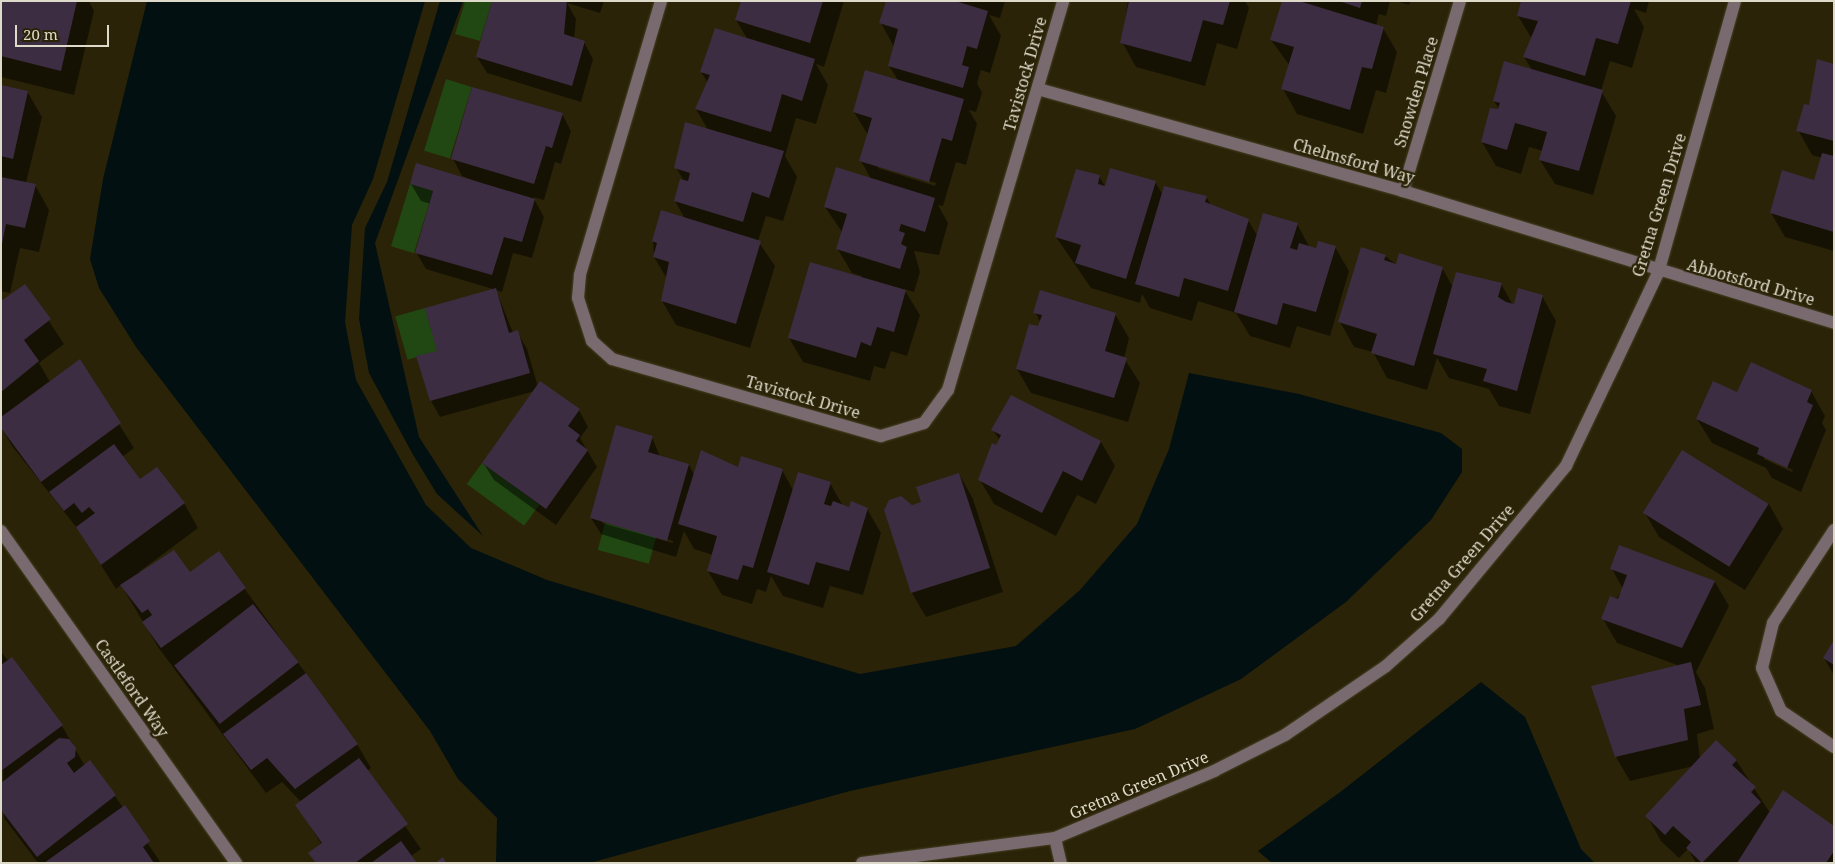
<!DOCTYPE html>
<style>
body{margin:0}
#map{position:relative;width:1835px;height:864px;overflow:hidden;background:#2a2307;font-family:"Noto Serif",serif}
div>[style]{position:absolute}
.green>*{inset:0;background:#214712;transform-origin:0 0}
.water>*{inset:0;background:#021011}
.shadow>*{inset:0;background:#0007}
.building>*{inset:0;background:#3d2d43;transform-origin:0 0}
.roads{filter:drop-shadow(0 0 1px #474026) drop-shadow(0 0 1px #474026)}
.minor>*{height:12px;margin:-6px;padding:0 6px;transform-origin:6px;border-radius:6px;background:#786a6e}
span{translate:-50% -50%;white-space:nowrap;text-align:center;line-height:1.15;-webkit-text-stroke:4.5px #2a2307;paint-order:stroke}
.street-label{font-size:16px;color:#dedaca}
.frame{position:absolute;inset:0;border:2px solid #dedaca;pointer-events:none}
.scale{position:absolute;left:15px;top:25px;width:94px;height:22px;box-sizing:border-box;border:2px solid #dedaca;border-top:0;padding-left:6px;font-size:15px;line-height:18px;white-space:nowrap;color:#dedaca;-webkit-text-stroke:4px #2a2307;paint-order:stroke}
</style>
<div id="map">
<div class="green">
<div style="clip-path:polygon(465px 1px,492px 1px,480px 41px,455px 34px)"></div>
<div style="left:446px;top:79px;width:27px;height:75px;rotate:17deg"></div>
<div style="left:410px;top:184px;width:24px;height:65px;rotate:17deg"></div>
<div style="left:425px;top:308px;width:45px;height:31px;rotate:74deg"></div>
<div style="left:482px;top:463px;width:71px;height:26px;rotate:36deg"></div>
<div style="left:605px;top:523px;width:53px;height:28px;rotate:15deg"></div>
</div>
<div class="water">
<div style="clip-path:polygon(147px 1px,425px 1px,373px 179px,352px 225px,345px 322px,356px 380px,426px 505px,471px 548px,547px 580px,860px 674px,1016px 646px,1080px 590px,1137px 524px,1169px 449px,1189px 373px,1299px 394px,1441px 433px,1462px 449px,1462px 472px,1431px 520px,1346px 602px,1241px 679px,1135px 729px,850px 791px,590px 863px,496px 863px,497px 818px,458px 779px,430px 731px,136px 347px,99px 288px,90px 259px,103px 179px)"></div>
<div style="clip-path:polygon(440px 1px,463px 1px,375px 243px,419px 437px,483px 536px,437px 494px,412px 453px,369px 373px,359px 319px,365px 228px,387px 182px)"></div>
<div style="clip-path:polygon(1481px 682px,1525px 717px,1581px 849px,1595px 863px,1272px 863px,1258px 851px,1339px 793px)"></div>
</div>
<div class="shadow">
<div style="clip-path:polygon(1px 1px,89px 1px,94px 11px,74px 95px,1px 77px)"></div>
<div style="clip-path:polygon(493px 1px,604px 1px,600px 13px,567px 3px,576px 19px,574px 39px,584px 42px,593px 59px,581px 102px,487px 73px,477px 57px)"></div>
<div style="clip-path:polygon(743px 1px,844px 1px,824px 67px,816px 64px,828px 85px,816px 124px,796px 118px,785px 156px,797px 177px,783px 221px,766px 216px,758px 241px,775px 266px,750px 348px,676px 325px,662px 301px,667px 279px,654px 257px,653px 241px,685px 219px,675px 201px,684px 181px,676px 168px,708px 130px,696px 109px,708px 83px,701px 72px,748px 40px,736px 20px)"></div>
<div style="clip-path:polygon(evenodd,887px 1px,1005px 1px,1000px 18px,989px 15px,1001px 36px,990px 73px,981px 70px,977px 83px,982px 93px,976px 112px,969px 110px,977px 124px,966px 165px,956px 162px,943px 206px,938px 205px,948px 223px,939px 255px,914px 251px,920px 272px,914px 292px,904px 289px,920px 315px,907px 356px,891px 351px,885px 369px,874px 366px,870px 381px,803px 362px,789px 338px,862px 276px,852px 273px,837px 248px,842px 232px,825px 207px,871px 179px,861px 161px,868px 135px,854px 112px,898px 80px,889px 66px,894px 47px,881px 23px,887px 1px,878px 166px,936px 183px,935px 186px,878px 168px,878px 166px)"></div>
<div style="clip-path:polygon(1128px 1px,1245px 1px,1249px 8px,1237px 49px,1217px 43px,1205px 86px,1136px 67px,1122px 42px)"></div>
<div style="clip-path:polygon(1301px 1px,1390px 1px,1386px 16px,1379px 14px,1376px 26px,1383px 28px,1397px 52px,1386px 93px,1376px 90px,1363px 134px,1297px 114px,1283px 89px,1290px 66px,1271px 40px)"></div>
<div style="clip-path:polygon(1395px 1px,1411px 1px,1409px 5px)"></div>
<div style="clip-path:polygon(1522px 1px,1649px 1px,1646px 13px,1634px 9px,1644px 27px,1632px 68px,1610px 61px,1601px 91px,1616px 116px,1593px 195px,1555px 184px,1540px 160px,1543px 151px,1529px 147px,1521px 174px,1496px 166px,1482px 142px,1500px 111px,1494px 101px,1532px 70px,1524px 57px,1532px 39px,1518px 16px)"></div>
<div style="clip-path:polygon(1834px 65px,1834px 251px,1785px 237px,1771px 213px,1815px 182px,1822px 158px,1812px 155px,1798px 130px)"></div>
<div style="clip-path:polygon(1px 87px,28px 93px,42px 117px,26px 183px,35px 185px,49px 210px,39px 252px,20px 248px,10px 293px,1px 291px)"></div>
<div style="clip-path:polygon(562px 114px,571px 131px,561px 164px,555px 162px,544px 200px,533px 197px,544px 217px,532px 258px,513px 253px,502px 292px,496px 290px,513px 333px,517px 332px,527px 349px,538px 387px,579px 410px,588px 427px,580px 438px,597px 467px,556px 525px,494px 480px,484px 464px,535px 391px,440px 417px,431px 401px,439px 352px,496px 290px,426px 269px,416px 252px,431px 204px,421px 201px,411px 184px,485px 185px,462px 176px,453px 159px)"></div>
<div style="clip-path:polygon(1099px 176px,1106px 188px,1155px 182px,1163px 195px,1206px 197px,1211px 205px,1248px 220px,1258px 237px,1297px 224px,1310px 248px,1335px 247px,1349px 271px,1330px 336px,1297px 326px,1290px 348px,1250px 336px,1236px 313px,1198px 301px,1192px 321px,1150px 308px,1142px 294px,1140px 303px,1091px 288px,1056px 237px)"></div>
<div style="clip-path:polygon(1385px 256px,1397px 265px,1442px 268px,1453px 287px,1501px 284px,1513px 305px,1542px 296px,1556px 321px,1530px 414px,1499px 406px,1489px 389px,1449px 378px,1437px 358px,1427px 390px,1387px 378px,1373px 352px,1354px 347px,1340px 322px)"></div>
<div style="clip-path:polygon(25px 285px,64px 344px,39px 363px,50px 382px,79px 361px,134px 448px,122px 457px,140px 481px,184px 503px,198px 528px,139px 572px,189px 573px,244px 588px,357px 744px,371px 768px,367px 771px,421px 849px,411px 856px,416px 863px,316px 863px,310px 853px,322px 845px,297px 805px,301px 802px,282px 782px,266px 793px,158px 647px,121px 585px,116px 589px,81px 533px,12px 446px,1px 427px,1px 303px)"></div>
<div style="clip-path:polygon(1035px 312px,1115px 314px,1129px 338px,1124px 358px,1140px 383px,1128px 422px,1031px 393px,1017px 369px,1041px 323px)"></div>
<div style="clip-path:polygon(evenodd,1811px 391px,1825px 416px,1822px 423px,1826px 430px,1801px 492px,1772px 478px,1766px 468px,1712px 443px,1697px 419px,1737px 393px,1811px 391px,1764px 456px,1793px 470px,1792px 472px,1764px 459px,1764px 456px)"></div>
<div style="clip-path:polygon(1011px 396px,1101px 442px,1115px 466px,1096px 504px,1077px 495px,1056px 536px,994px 504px,980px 480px,1000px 441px,993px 430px)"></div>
<div style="clip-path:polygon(evenodd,652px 437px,660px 457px,689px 465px,695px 476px,739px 469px,782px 470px,793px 490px,830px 483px,843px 506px,867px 509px,881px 533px,863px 595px,830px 586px,823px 608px,783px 596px,771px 576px,766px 592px,757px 589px,752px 604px,722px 595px,708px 571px,713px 555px,694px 549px,684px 531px,676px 557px,601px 534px,591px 518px,652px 437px,602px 520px,673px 541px,673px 543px,602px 523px,602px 520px)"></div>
<div style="clip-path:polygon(959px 474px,973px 499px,1003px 592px,926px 617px,912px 593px,885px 510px,922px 503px)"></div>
<div style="clip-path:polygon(1769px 504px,1783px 529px,1745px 590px,1659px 537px,1645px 513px)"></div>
<div style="clip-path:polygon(1612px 569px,1715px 582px,1729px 606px,1696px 672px,1705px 688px,1714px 729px,1697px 734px,1700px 759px,1736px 760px,1770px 813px,1834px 827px,1834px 863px,1696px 863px,1688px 849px,1679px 858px,1661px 841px,1647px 816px,1694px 766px,1630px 781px,1616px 757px,1680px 666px,1617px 643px,1603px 619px,1623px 589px)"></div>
<div style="clip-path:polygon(1834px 645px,1834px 675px,1824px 658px)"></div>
<div style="clip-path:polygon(1px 652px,62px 726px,85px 766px,90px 762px,115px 796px,161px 863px,38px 863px,4px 818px)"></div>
</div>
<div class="building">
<div style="clip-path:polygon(1px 1px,77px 1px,61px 71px,1px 56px)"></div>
<div style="clip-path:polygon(492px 1px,567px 1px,564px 34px,585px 41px,572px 86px,476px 57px)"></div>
<div style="clip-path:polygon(741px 1px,823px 1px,810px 43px,735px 20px)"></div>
<div style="clip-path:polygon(886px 1px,955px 1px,988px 11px,977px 49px,967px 46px,962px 65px,969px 67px,963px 88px,888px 66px,898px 29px,879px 23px)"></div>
<div style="clip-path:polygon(1129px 1px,1230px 1px,1223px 25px,1203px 20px,1191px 62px,1120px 43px)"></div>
<div style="clip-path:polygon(1282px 1px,1299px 1px,1384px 27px,1372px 69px,1362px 67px,1350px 110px,1281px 89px,1294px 47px,1270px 40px)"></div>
<div style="clip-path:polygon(1339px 1px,1362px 1px,1360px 8px)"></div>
<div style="clip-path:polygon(1521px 1px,1631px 1px,1618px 44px,1596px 38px,1585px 76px,1523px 57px,1538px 21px,1517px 16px)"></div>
<div style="clip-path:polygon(715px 28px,815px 59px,802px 101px,782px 94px,771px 132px,695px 109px,710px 75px,700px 72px)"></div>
<div style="clip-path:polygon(1817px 59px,1834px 64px,1834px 141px,1796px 131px,1804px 104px,1809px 105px)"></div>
<div style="clip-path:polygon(1504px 61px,1603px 90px,1579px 171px,1539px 160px,1547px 132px,1515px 123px,1507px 150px,1481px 142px,1490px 108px,1498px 109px,1500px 103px,1493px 101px)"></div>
<div style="clip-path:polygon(865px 70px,964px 99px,952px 141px,942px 138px,929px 182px,859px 161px,872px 118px,853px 112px)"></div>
<div style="clip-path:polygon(1px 85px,28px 91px,13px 159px,1px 156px)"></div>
<div style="clip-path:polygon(472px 87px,563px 113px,552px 148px,546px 146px,534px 184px,451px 159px)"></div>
<div style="clip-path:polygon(685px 122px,784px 151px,769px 198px,752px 192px,743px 222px,674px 201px,680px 179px,688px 181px,690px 173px,674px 168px)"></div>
<div style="clip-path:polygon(1822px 153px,1834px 156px,1834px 232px,1770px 213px,1782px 170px,1814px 180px)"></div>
<div style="clip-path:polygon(416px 163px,535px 199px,522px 242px,504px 237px,492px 275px,415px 253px,433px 191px,410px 184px)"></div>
<div style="clip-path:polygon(836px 167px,935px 198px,925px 232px,901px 224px,899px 231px,905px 233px,901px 244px,907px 247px,900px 269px,836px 249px,847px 214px,824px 207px)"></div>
<div style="clip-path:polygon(1110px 168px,1156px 181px,1126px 279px,1075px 263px,1081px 245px,1055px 237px,1076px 169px,1100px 175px,1098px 184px,1105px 186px)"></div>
<div style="clip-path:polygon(1px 177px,36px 184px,25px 228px,6px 224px,2px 244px)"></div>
<div style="clip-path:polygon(1164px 186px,1207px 196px,1205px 202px,1249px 219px,1228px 291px,1184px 278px,1179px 297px,1135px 284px)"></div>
<div style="clip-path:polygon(661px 210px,761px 241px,736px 324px,661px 301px,669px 262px,653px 257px,657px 243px,652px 241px)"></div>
<div style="clip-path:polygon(1263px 213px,1298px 223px,1290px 248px,1297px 250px,1299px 243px,1316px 248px,1318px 241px,1336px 246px,1316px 312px,1283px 303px,1277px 325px,1234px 312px)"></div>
<div style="clip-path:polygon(1361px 247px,1386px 255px,1384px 260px,1396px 264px,1399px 253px,1443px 267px,1414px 366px,1371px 353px,1377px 334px,1338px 322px)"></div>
<div style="clip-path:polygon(810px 262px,906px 290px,894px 332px,877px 327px,871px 346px,861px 342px,856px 358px,788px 338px)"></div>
<div style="clip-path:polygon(1456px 272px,1502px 283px,1498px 297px,1506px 302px,1514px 304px,1518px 288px,1543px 295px,1517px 391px,1483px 381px,1487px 369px,1433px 354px)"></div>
<div style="clip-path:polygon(25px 284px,51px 319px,24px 340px,39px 361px,1px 392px,1px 301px)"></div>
<div style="clip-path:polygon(496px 288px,509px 333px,518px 330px,530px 373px,430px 401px,416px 356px,437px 351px,425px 308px)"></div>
<div style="clip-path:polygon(1040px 290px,1116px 313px,1105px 351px,1127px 358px,1114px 398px,1016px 369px,1029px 324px,1038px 326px,1042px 315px,1033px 313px)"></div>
<div style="clip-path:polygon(80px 359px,121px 423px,41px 482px,1px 428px,1px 417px)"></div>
<div style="clip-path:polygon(1751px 362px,1812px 390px,1807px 402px,1813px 405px,1787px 468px,1757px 454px,1759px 448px,1696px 419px,1713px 381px,1737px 392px)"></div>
<div style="clip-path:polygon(540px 381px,580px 409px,568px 426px,580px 435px,576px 441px,588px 450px,546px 509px,482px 463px)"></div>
<div style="clip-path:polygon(1011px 395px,1101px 441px,1082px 481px,1063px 471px,1042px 513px,978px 480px,992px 443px,996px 445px,1001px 435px,991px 430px)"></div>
<div style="clip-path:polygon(616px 425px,653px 436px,648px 452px,689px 464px,667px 541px,590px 518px)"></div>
<div style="clip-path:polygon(114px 444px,140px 479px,157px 467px,185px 503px,101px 565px,76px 527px,95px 513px,89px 507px,82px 513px,74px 503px,64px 511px,49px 492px)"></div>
<div style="clip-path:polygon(701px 450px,738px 467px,741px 456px,783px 469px,753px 568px,743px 565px,738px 580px,707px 571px,717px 536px,678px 524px)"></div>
<div style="left:1682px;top:450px;width:102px;height:74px;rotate:32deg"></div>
<div style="clip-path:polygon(798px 472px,831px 482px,824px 504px,831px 506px,833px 501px,849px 507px,851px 501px,868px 508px,849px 571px,816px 562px,809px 585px,767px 572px)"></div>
<div style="clip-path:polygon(959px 473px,990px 568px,911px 593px,884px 510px,889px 500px,901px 496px,912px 505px,921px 502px,916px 487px)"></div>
<div style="clip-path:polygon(1619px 545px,1715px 581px,1682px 648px,1601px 619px,1610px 596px,1618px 599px,1627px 575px,1610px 569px)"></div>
<div style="clip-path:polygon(174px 550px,190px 572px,219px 551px,246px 588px,161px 648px,142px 622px,152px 615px,148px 609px,142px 613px,120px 585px)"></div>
<div style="left:253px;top:604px;width:74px;height:100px;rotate:52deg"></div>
<div style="clip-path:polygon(1834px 640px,1834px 665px,1823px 658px)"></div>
<div style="clip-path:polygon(12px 657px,63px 725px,1px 771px,1px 665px)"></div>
<div style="clip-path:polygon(1691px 662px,1701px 705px,1684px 709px,1688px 740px,1615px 757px,1591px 686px)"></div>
<div style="clip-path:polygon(306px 673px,358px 744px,295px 789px,267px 758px,251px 770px,223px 734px)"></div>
<div style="clip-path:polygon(59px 738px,69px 739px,76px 748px,75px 757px,67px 763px,74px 773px,90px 760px,116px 795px,37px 857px,1px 810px,1px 783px)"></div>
<div style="clip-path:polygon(1716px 740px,1737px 760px,1732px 765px,1756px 787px,1751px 792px,1761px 802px,1702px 863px,1686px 848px,1691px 842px,1673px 826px,1665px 835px,1645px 816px)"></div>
<div style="clip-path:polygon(359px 758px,408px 824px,355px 863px,316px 863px,308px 853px,322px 843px,295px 805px)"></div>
<div style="clip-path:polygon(1783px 790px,1834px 826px,1834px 851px,1826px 863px,1737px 863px)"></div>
<div style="clip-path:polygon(125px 805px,150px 841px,143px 847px,154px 863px,44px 863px)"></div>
<div style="clip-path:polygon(401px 841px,417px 863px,371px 863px)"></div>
<div style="clip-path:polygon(443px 857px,446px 863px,435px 863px)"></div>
</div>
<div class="roads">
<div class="minor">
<div style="left:661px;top:1px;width:286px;rotate:106.5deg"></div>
<div style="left:580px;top:275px;width:23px;rotate:95deg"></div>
<div style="left:578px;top:298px;width:45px;rotate:72deg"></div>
<div style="left:592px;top:341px;width:27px;rotate:42deg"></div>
<div style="left:612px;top:359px;width:280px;rotate:16deg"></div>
<div style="left:881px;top:436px;width:45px;rotate:-16.8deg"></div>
<div style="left:924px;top:423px;width:41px;rotate:-54deg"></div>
<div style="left:948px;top:390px;width:406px;rotate:-73.5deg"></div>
<div style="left:1038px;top:89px;width:379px;rotate:15.6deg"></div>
<div style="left:1403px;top:191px;width:451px;rotate:17deg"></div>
<div style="left:1403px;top:191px;width:198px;rotate:-73.3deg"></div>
<div style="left:1834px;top:530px;width:111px;rotate:123.3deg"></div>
<div style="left:1773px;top:623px;width:46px;rotate:103.7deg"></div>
<div style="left:1762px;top:668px;width:47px;rotate:66.2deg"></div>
<div style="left:1781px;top:711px;width:64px;rotate:34.2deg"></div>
<div style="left:1px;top:531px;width:407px;rotate:54.7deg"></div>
<div style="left:1055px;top:838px;width:26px;rotate:77deg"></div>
<div style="left:862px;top:863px;width:195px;rotate:-7.4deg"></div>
<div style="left:1055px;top:838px;width:173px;rotate:-22.8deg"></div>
<div style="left:1214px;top:771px;width:80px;rotate:-26.9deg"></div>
<div style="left:1285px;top:735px;width:122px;rotate:-34.3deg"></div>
<div style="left:1386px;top:666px;width:71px;rotate:-41.6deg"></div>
<div style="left:1439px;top:619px;width:199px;rotate:-50.3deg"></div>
<div style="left:1566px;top:466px;width:111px;rotate:-64.4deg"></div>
<div style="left:1614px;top:366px;width:103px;rotate:-64.7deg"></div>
<div style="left:1658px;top:273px;width:283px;rotate:-74.2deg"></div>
</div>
</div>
<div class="street-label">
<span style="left:1025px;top:74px;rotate:-74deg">Tavistock Drive</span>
<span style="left:1416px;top:92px;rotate:-73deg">Snowden Place</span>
<span style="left:1354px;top:161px;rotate:16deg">Chelmsford Way</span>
<span style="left:1659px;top:205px;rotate:-73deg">Gretna Green Drive</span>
<span style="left:1751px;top:282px;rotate:16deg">Abbotsford Drive</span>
<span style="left:803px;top:397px;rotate:16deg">Tavistock Drive</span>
<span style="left:1462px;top:563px;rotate:-49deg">Gretna Green Drive</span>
<span style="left:132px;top:688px;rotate:55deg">Castleford Way</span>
<span style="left:1139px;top:785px;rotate:-23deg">Gretna Green Drive</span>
</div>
<div class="frame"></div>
<div class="scale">20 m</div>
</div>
